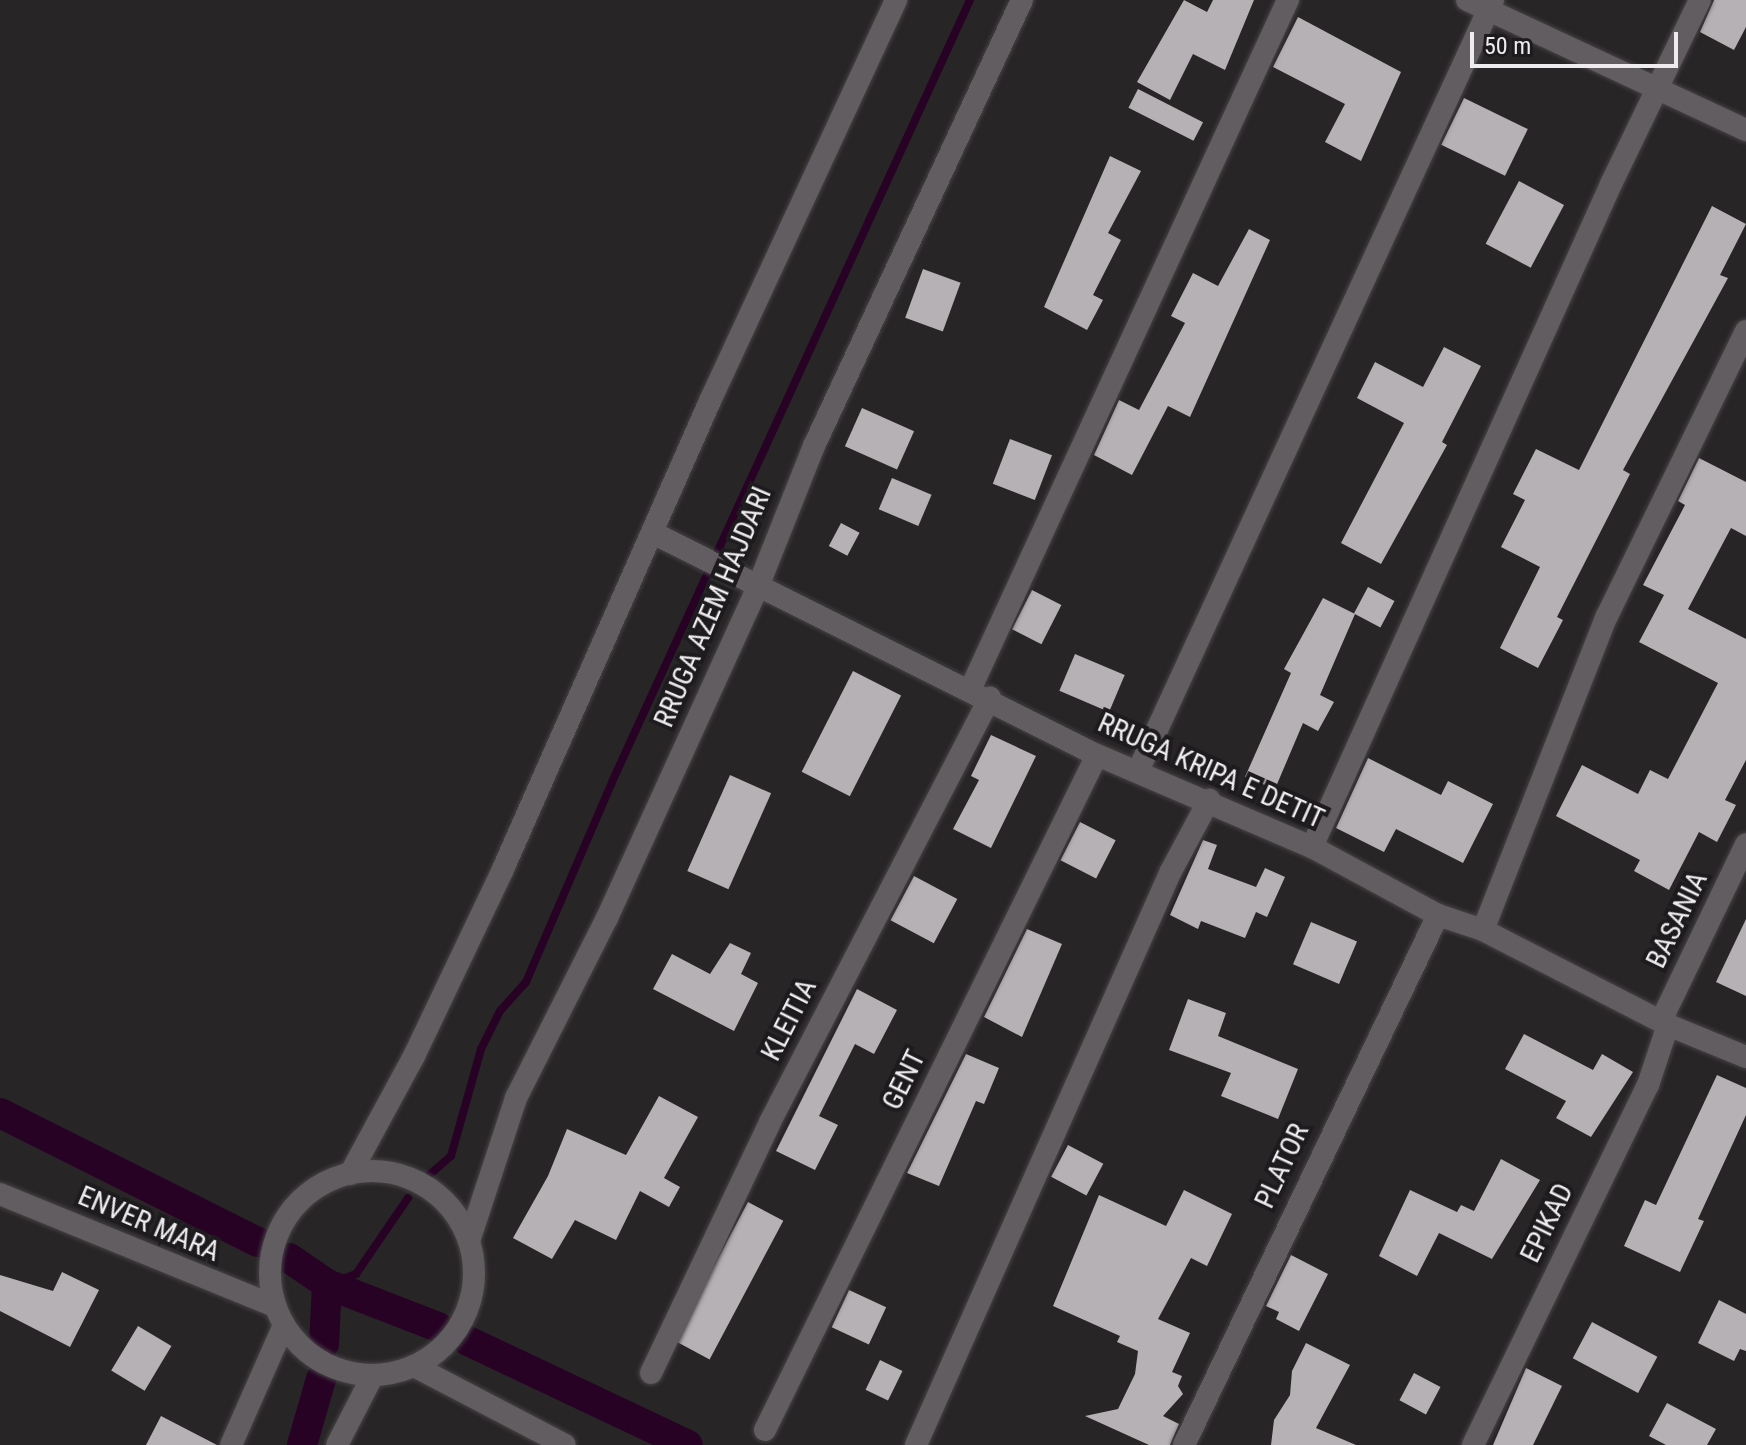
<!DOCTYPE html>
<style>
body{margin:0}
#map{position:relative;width:1746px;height:1445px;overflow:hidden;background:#282527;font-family:"Roboto Condensed",sans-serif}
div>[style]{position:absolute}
.stream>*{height:8px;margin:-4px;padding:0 4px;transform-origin:4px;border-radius:4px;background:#270225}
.canal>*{height:30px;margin:-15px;padding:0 15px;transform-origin:15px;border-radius:15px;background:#270225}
.building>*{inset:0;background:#b5b1b4;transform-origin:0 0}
.roads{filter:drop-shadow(0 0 2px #464345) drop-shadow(0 0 2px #464345)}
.minor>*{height:22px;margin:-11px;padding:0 11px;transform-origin:11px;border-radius:11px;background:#615d60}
.tertiary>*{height:22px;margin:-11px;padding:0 11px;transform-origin:11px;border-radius:11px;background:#615d60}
.tertiary>.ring{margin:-11px;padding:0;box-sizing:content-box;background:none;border:22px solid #615d60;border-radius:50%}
span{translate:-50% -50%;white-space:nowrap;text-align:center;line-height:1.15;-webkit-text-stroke:8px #1e1b1e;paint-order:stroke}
.street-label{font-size:28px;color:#eeecee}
.scale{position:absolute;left:1470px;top:32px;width:208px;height:36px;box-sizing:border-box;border:4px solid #eeecee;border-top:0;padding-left:10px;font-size:24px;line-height:28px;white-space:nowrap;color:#eeecee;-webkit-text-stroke:6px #1e1b1e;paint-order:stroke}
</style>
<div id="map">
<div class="stream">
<div style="left:428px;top:1176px;width:30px;rotate:-41deg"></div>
<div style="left:451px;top:1156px;width:111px;rotate:-74.3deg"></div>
<div style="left:481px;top:1049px;width:42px;rotate:-63.4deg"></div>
<div style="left:500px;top:1011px;width:39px;rotate:-48deg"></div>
<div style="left:526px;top:982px;width:218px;rotate:-66.7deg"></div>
<div style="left:612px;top:782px;width:860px;rotate:-65.4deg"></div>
<div style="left:327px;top:1284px;width:31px;rotate:-19deg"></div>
<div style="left:356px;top:1274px;width:92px;rotate:-55.6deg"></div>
</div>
<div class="canal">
<div style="left:0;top:1113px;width:288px;rotate:26.6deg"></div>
<div style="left:289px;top:1258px;width:46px;rotate:34.4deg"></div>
<div style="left:327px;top:1284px;width:119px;rotate:21.2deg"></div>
<div style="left:468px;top:1341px;width:243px;rotate:25.3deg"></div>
<div style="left:324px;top:1344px;width:60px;rotate:-87.1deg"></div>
<div style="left:302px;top:1445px;width:69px;rotate:-73.9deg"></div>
</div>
<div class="building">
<div style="clip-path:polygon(1184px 0,1207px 12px,1213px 0,1254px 0,1225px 70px,1193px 54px,1170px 100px,1137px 82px)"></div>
<div style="clip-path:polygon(1714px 0,1746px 0,1746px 27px,1734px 50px,1700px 32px)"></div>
<div style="clip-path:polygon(1298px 17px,1401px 72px,1361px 161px,1325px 142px,1345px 104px,1273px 67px)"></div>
<div style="left:1138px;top:89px;width:73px;height:21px;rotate:27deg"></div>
<div style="left:1464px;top:98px;width:71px;height:52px;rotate:26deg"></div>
<div style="clip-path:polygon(1110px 156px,1141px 171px,1108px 233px,1121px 240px,1093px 295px,1103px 300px,1087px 330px,1044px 307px)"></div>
<div style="left:1519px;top:181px;width:51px;height:71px;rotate:28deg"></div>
<div style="clip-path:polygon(1712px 206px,1746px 224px,1720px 275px,1728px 278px,1623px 470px,1630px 474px,1557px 617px,1563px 620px,1538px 668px,1500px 648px,1540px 567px,1501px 547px,1525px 500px,1513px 494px,1536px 449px,1579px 470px)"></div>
<div style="clip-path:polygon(1249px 229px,1270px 240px,1190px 417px,1168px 406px,1132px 475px,1094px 455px,1119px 400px,1139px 410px,1185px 323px,1171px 316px,1193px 273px,1218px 286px)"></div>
<div style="left:923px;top:269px;width:40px;height:52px;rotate:20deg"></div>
<div style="clip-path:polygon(1444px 347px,1481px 366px,1442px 442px,1447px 445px,1381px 564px,1341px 543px,1404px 423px,1357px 398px,1375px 362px,1423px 387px)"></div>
<div style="left:862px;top:408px;width:57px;height:42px;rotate:24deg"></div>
<div style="left:1010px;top:439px;width:45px;height:48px;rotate:21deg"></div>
<div style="clip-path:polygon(1699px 458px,1746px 482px,1746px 536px,1731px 528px,1688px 609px,1746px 639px,1746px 760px,1725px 800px,1736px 805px,1717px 842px,1699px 832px,1669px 890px,1634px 871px,1640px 860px,1556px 816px,1582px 765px,1638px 794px,1650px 770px,1668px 779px,1718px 683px,1639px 642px,1664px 595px,1643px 585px,1685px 505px,1678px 501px)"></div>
<div style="left:892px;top:478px;width:43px;height:34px;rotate:23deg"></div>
<div style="left:841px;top:523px;width:21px;height:26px;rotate:28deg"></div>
<div style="left:1368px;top:587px;width:30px;height:30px;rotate:28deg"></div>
<div style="left:1032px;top:590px;width:33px;height:44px;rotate:27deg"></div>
<div style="clip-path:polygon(1323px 598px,1355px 614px,1320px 695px,1334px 702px,1318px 731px,1303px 723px,1275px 789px,1245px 777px,1291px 673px,1284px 669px)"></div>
<div style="left:1075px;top:654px;width:54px;height:40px;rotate:23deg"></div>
<div style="left:853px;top:671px;width:54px;height:113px;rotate:27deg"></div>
<div style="clip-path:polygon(991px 735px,1036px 756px,991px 848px,953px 829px,979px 780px,971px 776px)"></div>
<div style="clip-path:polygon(1368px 758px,1441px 795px,1448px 781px,1493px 804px,1463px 863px,1396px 829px,1384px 852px,1336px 828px)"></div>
<div style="left:730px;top:775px;width:45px;height:105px;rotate:24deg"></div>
<div style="left:1080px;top:822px;width:40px;height:43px;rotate:27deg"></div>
<div style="clip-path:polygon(1203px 840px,1217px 845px,1208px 869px,1256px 887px,1265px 868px,1285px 877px,1267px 917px,1256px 912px,1245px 938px,1201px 921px,1198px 929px,1170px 915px)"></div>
<div style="left:914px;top:876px;width:49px;height:50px;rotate:28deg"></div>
<div style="clip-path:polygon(1746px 919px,1746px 996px,1716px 982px)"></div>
<div style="left:1311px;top:922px;width:50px;height:46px;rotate:23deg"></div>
<div style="clip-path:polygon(1027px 929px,1062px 944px,1022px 1037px,984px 1017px)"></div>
<div style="clip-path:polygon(730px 943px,751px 953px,741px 974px,758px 983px,734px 1031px,653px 989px,672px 954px,710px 974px)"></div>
<div style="clip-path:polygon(857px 989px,897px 1010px,874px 1054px,855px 1044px,819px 1116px,838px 1125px,815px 1170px,776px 1151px)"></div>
<div style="clip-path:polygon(1188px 999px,1226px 1013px,1218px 1036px,1298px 1069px,1278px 1119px,1221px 1096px,1231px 1073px,1169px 1050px)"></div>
<div style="clip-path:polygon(1524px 1034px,1593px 1070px,1602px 1054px,1633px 1072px,1591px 1137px,1556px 1118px,1566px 1101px,1505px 1069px)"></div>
<div style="clip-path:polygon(966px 1054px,999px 1068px,984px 1104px,976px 1101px,939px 1186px,907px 1173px)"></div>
<div style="clip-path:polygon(1717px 1075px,1746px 1088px,1746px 1115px,1698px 1219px,1704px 1221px,1680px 1272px,1624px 1246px,1645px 1200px,1656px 1205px)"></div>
<div style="clip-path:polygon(659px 1096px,698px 1117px,664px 1178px,680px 1187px,669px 1207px,640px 1191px,616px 1240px,575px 1220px,552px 1259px,513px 1238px,548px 1176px,567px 1129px,626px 1155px)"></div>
<div style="left:1068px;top:1145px;width:40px;height:36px;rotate:28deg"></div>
<div style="clip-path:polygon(1501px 1159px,1540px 1180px,1492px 1259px,1439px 1233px,1417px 1276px,1379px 1256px,1410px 1190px,1457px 1212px,1461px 1205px,1474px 1211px)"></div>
<div style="clip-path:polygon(1184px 1190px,1232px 1214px,1207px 1266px,1191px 1258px,1158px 1319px,1190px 1333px,1172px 1372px,1182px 1376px,1178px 1386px,1183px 1394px,1163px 1416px,1179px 1424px,1170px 1445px,1149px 1445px,1085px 1416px,1118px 1409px,1135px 1374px,1138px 1351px,1117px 1342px,1120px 1336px,1053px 1306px,1099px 1195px,1166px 1226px)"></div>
<div style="left:748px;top:1202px;width:40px;height:157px;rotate:28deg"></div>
<div style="clip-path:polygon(1291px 1255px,1328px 1274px,1299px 1331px,1276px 1319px,1279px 1312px,1266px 1306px)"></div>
<div style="clip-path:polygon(62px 1272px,99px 1290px,70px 1347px,0 1311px,0 1275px,53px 1291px)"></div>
<div style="left:849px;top:1290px;width:41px;height:41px;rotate:25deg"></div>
<div style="clip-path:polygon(1719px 1300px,1746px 1314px,1746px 1351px,1740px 1349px,1734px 1361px,1698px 1343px)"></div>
<div style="left:1592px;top:1322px;width:74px;height:41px;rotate:28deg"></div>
<div style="left:138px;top:1326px;width:39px;height:52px;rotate:31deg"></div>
<div style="clip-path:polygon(1306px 1343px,1350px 1365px,1316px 1428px,1356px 1445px,1271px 1445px,1274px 1420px,1290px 1395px,1292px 1371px)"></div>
<div style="left:880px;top:1360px;width:25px;height:33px;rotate:26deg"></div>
<div style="clip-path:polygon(1526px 1368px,1562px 1386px,1533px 1445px,1493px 1445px)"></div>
<div style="left:1414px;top:1373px;width:30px;height:31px;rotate:28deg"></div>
<div style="clip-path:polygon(1667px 1403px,1716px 1429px,1707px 1445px,1666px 1445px,1649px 1436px)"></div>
<div style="clip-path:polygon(161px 1416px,217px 1445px,146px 1445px)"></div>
</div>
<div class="roads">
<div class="minor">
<div style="left:1467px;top:0;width:308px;rotate:25deg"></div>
<div style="left:655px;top:534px;width:494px;rotate:26.6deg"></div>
<div style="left:1097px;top:755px;width:234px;rotate:23.2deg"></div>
<div style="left:1312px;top:847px;width:143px;rotate:28.4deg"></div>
<div style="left:1438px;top:915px;width:47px;rotate:18.4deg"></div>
<div style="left:1483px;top:930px;width:208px;rotate:27.2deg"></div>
<div style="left:1668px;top:1025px;width:84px;rotate:22.3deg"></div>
<div style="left:970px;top:690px;width:760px;rotate:-65.26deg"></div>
<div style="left:1138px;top:771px;width:849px;rotate:-65.28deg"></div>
<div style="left:1312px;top:847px;width:730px;rotate:-65.72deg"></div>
<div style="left:1612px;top:182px;width:202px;rotate:-64.2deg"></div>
<div style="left:1483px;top:930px;width:338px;rotate:-68.5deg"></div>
<div style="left:1607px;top:616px;width:317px;rotate:-64deg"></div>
<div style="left:1661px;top:1021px;width:196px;rotate:-64.3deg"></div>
<div style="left:350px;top:1174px;width:134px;rotate:-61.5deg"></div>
<div style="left:414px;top:1056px;width:207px;rotate:-64.5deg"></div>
<div style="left:503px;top:869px;width:512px;rotate:-66.14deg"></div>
<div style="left:710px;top:401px;width:442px;rotate:-65.1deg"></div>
<div style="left:0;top:1194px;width:297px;rotate:22.2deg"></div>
<div style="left:469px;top:1241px;width:151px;rotate:-71.8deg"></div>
<div style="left:516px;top:1098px;width:202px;rotate:-63.2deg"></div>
<div style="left:607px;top:918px;width:367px;rotate:-65.5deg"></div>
<div style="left:759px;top:584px;width:149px;rotate:-68.3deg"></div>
<div style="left:814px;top:446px;width:492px;rotate:-65deg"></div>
<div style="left:651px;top:1373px;width:278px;rotate:-64.6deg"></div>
<div style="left:770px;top:1122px;width:478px;rotate:-62.6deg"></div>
<div style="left:765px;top:1430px;width:752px;rotate:-63.81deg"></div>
<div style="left:231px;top:1445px;width:131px;rotate:-66.2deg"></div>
<div style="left:916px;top:1445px;width:628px;rotate:-66.05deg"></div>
<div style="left:1171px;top:871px;width:81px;rotate:-61.8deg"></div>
<div style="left:1184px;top:1445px;width:588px;rotate:-64.39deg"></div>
<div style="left:1473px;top:1445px;width:400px;rotate:-64.1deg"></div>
<div style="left:1648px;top:1085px;width:63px;rotate:-71.6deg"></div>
</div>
<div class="tertiary">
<div class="ring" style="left:270px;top:1171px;width:182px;height:182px"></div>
<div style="left:414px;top:1366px;width:170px;rotate:27.6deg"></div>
<div style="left:337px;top:1445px;width:79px;rotate:-62.8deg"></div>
</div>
</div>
<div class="street-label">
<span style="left:713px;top:607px;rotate:-67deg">RRUGA AZEM HAJDARI</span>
<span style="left:1211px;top:771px;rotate:24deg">RRUGA KRIPA E DETIT</span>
<span style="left:1677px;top:920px;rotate:-64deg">BASANIA</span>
<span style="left:789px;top:1020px;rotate:-63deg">KLEITIA</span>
<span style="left:904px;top:1080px;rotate:-64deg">GENT</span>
<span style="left:1282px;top:1166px;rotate:-65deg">PLATOR</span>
<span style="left:1547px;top:1223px;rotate:-64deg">EPIKAD</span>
<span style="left:149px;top:1224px;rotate:23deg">ENVER MARA</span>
</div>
<div class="scale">50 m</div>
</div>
